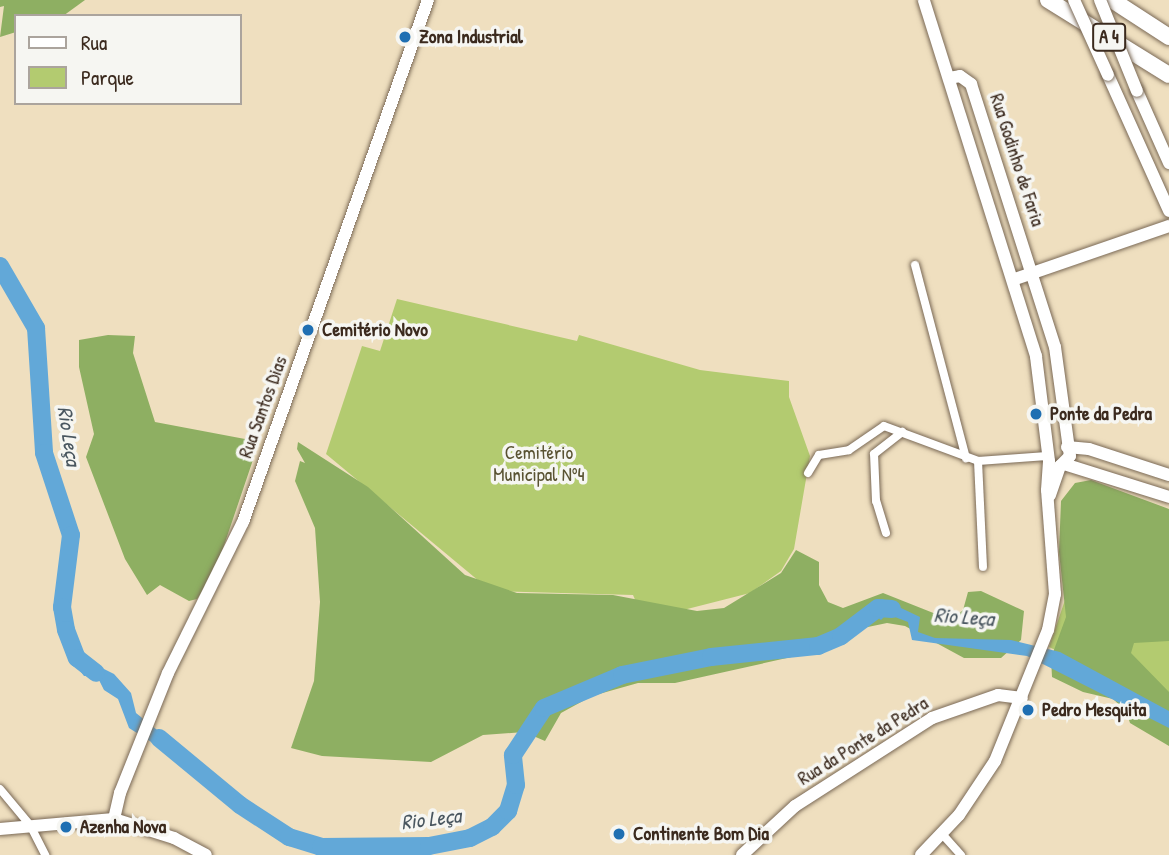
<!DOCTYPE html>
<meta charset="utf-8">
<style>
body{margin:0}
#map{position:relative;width:1169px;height:855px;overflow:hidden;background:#efdfbf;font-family:"Patrick Hand",sans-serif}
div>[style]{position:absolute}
.green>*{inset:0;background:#b3cb70}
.forest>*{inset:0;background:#8eaf62}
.water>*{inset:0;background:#62a8d8}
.river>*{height:18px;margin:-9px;padding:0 9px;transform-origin:9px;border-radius:9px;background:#62a8d8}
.roads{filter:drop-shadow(0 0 2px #7a6956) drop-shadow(0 0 2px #7a6956)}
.street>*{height:8px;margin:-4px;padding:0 4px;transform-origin:4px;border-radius:4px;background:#fff}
.secondary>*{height:12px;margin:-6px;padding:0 6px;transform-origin:6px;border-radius:6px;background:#fff}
.highway>*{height:16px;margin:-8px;padding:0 8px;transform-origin:8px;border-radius:8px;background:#fff}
.bridges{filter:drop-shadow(0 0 2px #7a6956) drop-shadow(0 0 2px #7a6956)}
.secondary-bridge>*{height:12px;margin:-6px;padding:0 6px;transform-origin:6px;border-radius:6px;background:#fff}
.dots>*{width:19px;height:19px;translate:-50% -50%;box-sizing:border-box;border:4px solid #f6f6f2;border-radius:50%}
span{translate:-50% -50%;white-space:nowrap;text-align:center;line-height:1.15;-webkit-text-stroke:7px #f6f6f2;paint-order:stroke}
.shield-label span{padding:2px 5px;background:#f6f6f2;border:2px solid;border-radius:5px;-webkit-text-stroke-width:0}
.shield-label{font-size:18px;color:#3b2a1e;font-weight:700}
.poi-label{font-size:19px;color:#3b2a1e;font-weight:700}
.left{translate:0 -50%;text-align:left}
.street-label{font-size:19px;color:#3b2a1e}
.park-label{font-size:19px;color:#595232}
.water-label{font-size:21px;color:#49565f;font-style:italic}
.legend{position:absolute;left:14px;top:14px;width:228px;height:91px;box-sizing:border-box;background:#f6f6f2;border:2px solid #aba49d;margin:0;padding:9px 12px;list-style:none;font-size:21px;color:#3b2a1e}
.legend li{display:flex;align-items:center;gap:14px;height:35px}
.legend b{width:35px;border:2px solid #aba49d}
</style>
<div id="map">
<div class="green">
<div style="clip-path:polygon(397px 299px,577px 341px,579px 335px,700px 370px,789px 381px,789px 397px,810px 456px,794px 549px,781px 571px,750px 593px,644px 620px,633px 595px,491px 591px,326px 454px,362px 346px,380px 351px)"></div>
<div style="clip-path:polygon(1069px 559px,1169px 631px,1169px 705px,1049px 647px,1065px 600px,1062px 567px)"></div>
</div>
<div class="forest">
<div style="clip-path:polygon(0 0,85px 0,63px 16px,16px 16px,16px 32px,0 37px,4px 6px,0 7px)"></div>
<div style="clip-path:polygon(108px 335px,135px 336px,133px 353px,155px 422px,245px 439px,256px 451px,215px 572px,197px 599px,189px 601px,160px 585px,147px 595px,125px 559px,86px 457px,94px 434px,79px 367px,79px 340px)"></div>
<div style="clip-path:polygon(298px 442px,368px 487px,465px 575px,517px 593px,613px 595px,697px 611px,724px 608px,781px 573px,796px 550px,819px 562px,819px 585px,828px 602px,843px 608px,883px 593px,951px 620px,963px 610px,968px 592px,981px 591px,1024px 611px,1021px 640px,1001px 658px,964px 658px,905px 626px,887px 623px,844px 632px,825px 646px,796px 656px,675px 683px,638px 683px,592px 696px,561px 713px,545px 741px,524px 732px,483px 735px,431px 762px,322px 756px,291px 748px,314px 681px,320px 602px,315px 528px,295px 481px,300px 461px,305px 463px,297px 449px)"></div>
<div style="clip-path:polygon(1091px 480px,1169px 509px,1169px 641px,1134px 643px,1131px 653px,1169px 692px,1169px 746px,1130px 723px,1126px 711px,1113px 699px,1083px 692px,1052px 677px,1051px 658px,1066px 617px,1059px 552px,1061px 501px,1075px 483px)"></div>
</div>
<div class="water">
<div style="clip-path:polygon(882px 599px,920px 617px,918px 632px,935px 638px,1011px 640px,1060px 652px,1169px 711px,1169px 728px,1027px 656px,912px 640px,908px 622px,887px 614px,881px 620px,868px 609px)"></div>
<div style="clip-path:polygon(80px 657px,114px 674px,131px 693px,136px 713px,177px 746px,172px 755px,129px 728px,118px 699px,104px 690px,97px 676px,84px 676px,75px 664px)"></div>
</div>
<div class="river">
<div style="left:0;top:266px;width:72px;rotate:59.9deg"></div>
<div style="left:36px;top:328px;width:125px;rotate:86.3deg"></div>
<div style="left:44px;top:453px;width:86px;rotate:71.8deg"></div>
<div style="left:71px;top:535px;width:73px;rotate:97.1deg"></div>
<div style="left:62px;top:607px;width:23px;rotate:80deg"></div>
<div style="left:66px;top:630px;width:30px;rotate:69deg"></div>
<div style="left:77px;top:658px;width:24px;rotate:38deg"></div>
<div style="left:159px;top:738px;width:105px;rotate:39.6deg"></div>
<div style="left:240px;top:805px;width:59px;rotate:33.1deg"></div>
<div style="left:289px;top:837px;width:34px;rotate:17deg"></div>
<div style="left:321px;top:847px;width:108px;rotate:-0.5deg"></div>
<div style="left:429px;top:846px;width:42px;rotate:-11deg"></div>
<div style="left:470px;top:838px;width:25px;rotate:-27deg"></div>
<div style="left:492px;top:827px;width:23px;rotate:-45deg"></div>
<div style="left:508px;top:811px;width:27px;rotate:-73deg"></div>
<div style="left:516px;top:785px;width:30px;rotate:-96deg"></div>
<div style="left:513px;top:755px;width:56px;rotate:-56.6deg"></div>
<div style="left:544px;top:708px;width:85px;rotate:-22.9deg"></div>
<div style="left:622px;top:675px;width:91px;rotate:-11.4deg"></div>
<div style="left:711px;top:657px;width:108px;rotate:-5.9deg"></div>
<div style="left:818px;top:646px;width:25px;rotate:-23deg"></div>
<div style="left:841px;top:636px;width:46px;rotate:-37.1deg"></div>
<div style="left:878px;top:608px;width:14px;rotate:4deg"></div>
</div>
<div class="roads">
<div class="street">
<div style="left:915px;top:265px;width:200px;rotate:75.2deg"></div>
<div style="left:978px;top:461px;width:106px;rotate:87.3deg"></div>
<div style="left:808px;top:473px;width:21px;rotate:-59deg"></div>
<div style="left:819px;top:455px;width:30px;rotate:-9deg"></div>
<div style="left:849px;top:450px;width:42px;rotate:-34.4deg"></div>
<div style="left:884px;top:426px;width:100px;rotate:20.4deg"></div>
<div style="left:978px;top:461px;width:69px;rotate:-4.1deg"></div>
<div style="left:886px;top:533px;width:34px;rotate:-107deg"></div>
<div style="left:876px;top:501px;width:47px;rotate:-92.4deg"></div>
<div style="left:874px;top:454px;width:36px;rotate:-38deg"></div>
<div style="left:0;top:789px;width:47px;rotate:50.2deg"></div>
<div style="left:30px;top:825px;width:34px;rotate:63deg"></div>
<div style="left:943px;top:835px;width:27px;rotate:48deg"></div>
</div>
<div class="secondary">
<div style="left:1108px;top:75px;width:149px;rotate:65.8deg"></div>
<div style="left:949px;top:78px;width:11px;rotate:-10deg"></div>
<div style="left:960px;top:76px;width:14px;rotate:36deg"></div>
<div style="left:971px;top:84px;width:276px;rotate:72.3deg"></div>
<div style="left:1055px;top:347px;width:110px;rotate:82.2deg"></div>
<div style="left:1070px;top:456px;width:14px;rotate:135deg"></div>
<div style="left:1060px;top:466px;width:31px;rotate:109deg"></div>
<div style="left:1137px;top:91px;width:79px;rotate:66deg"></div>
<div style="left:1015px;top:279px;width:163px;rotate:-19deg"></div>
<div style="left:1067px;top:447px;width:22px;rotate:5deg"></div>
<div style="left:1089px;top:449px;width:84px;rotate:18deg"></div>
<div style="left:1064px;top:464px;width:110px;rotate:17.4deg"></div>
<div style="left:114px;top:819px;width:27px;rotate:-77deg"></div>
<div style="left:120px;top:793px;width:129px;rotate:-68.2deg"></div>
<div style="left:168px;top:673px;width:169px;rotate:-63.6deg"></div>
<div style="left:243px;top:522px;width:554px;rotate:-70.49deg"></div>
<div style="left:0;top:829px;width:114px;rotate:-5deg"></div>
<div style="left:114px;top:819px;width:63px;rotate:17.6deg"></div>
<div style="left:174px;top:838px;width:36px;rotate:28deg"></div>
<div style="left:742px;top:855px;width:72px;rotate:-42.8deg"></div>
<div style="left:795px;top:806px;width:163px;rotate:-32.7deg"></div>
<div style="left:932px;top:718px;width:70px;rotate:-19.2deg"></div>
<div style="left:998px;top:695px;width:24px;rotate:7deg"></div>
<div style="left:921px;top:855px;width:55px;rotate:-46.5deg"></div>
<div style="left:959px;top:815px;width:65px;rotate:-56.3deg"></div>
<div style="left:995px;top:761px;width:141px;rotate:-68deg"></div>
<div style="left:1048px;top:630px;width:37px;rotate:-79deg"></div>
<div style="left:1055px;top:594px;width:104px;rotate:-94.4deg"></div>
<div style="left:1047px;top:490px;width:29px;rotate:-86deg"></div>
<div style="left:1049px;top:461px;width:106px;rotate:-97.1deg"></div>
<div style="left:1036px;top:356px;width:373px;rotate:-107.5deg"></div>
</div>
<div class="highway">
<div style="left:1048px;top:0;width:142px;rotate:31.8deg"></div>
<div style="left:1112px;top:0;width:68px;rotate:33deg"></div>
</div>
</div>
<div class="bridges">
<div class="secondary-bridge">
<div style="left:1074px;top:0;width:82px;rotate:65.6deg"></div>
<div style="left:1100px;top:0;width:98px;rotate:67.9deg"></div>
</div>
</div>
<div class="dots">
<div style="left:405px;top:37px;background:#1f6fb2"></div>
<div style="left:308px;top:330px;background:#1f6fb2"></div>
<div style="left:1036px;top:414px;background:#1f6fb2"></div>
<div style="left:1028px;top:710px;background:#1f6fb2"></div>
<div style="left:66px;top:827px;background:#1f6fb2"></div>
<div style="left:619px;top:834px;background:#1f6fb2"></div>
</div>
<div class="shield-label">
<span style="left:1109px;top:37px">A 4</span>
</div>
<div class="poi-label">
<span class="left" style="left:419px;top:37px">Zona Industrial</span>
<span class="left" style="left:322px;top:330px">Cemitério Novo</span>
<span class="left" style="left:1050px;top:414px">Ponte da Pedra</span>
<span class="left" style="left:1042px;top:710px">Pedro Mesquita</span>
<span class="left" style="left:80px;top:827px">Azenha Nova</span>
<span class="left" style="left:633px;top:834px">Continente Bom Dia</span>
</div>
<div class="street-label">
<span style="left:1017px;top:160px;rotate:72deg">Rua Godinho de Faria</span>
<span style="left:263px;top:407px;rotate:-70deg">Rua Santos Dias</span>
<span style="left:863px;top:741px;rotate:-32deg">Rua da Ponte da Pedra</span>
</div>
<div class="park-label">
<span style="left:539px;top:464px">Cemitério<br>Municipal Nº4</span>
</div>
<div class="water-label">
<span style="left:69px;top:436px;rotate:81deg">Rio Leça</span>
<span style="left:964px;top:617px;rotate:4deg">Rio Leça</span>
<span style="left:431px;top:819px;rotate:-7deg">Rio Leça</span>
</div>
<ul class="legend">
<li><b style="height:9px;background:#fff"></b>Rua</li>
<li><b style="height:19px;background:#b3cb70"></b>Parque</li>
</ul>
</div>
